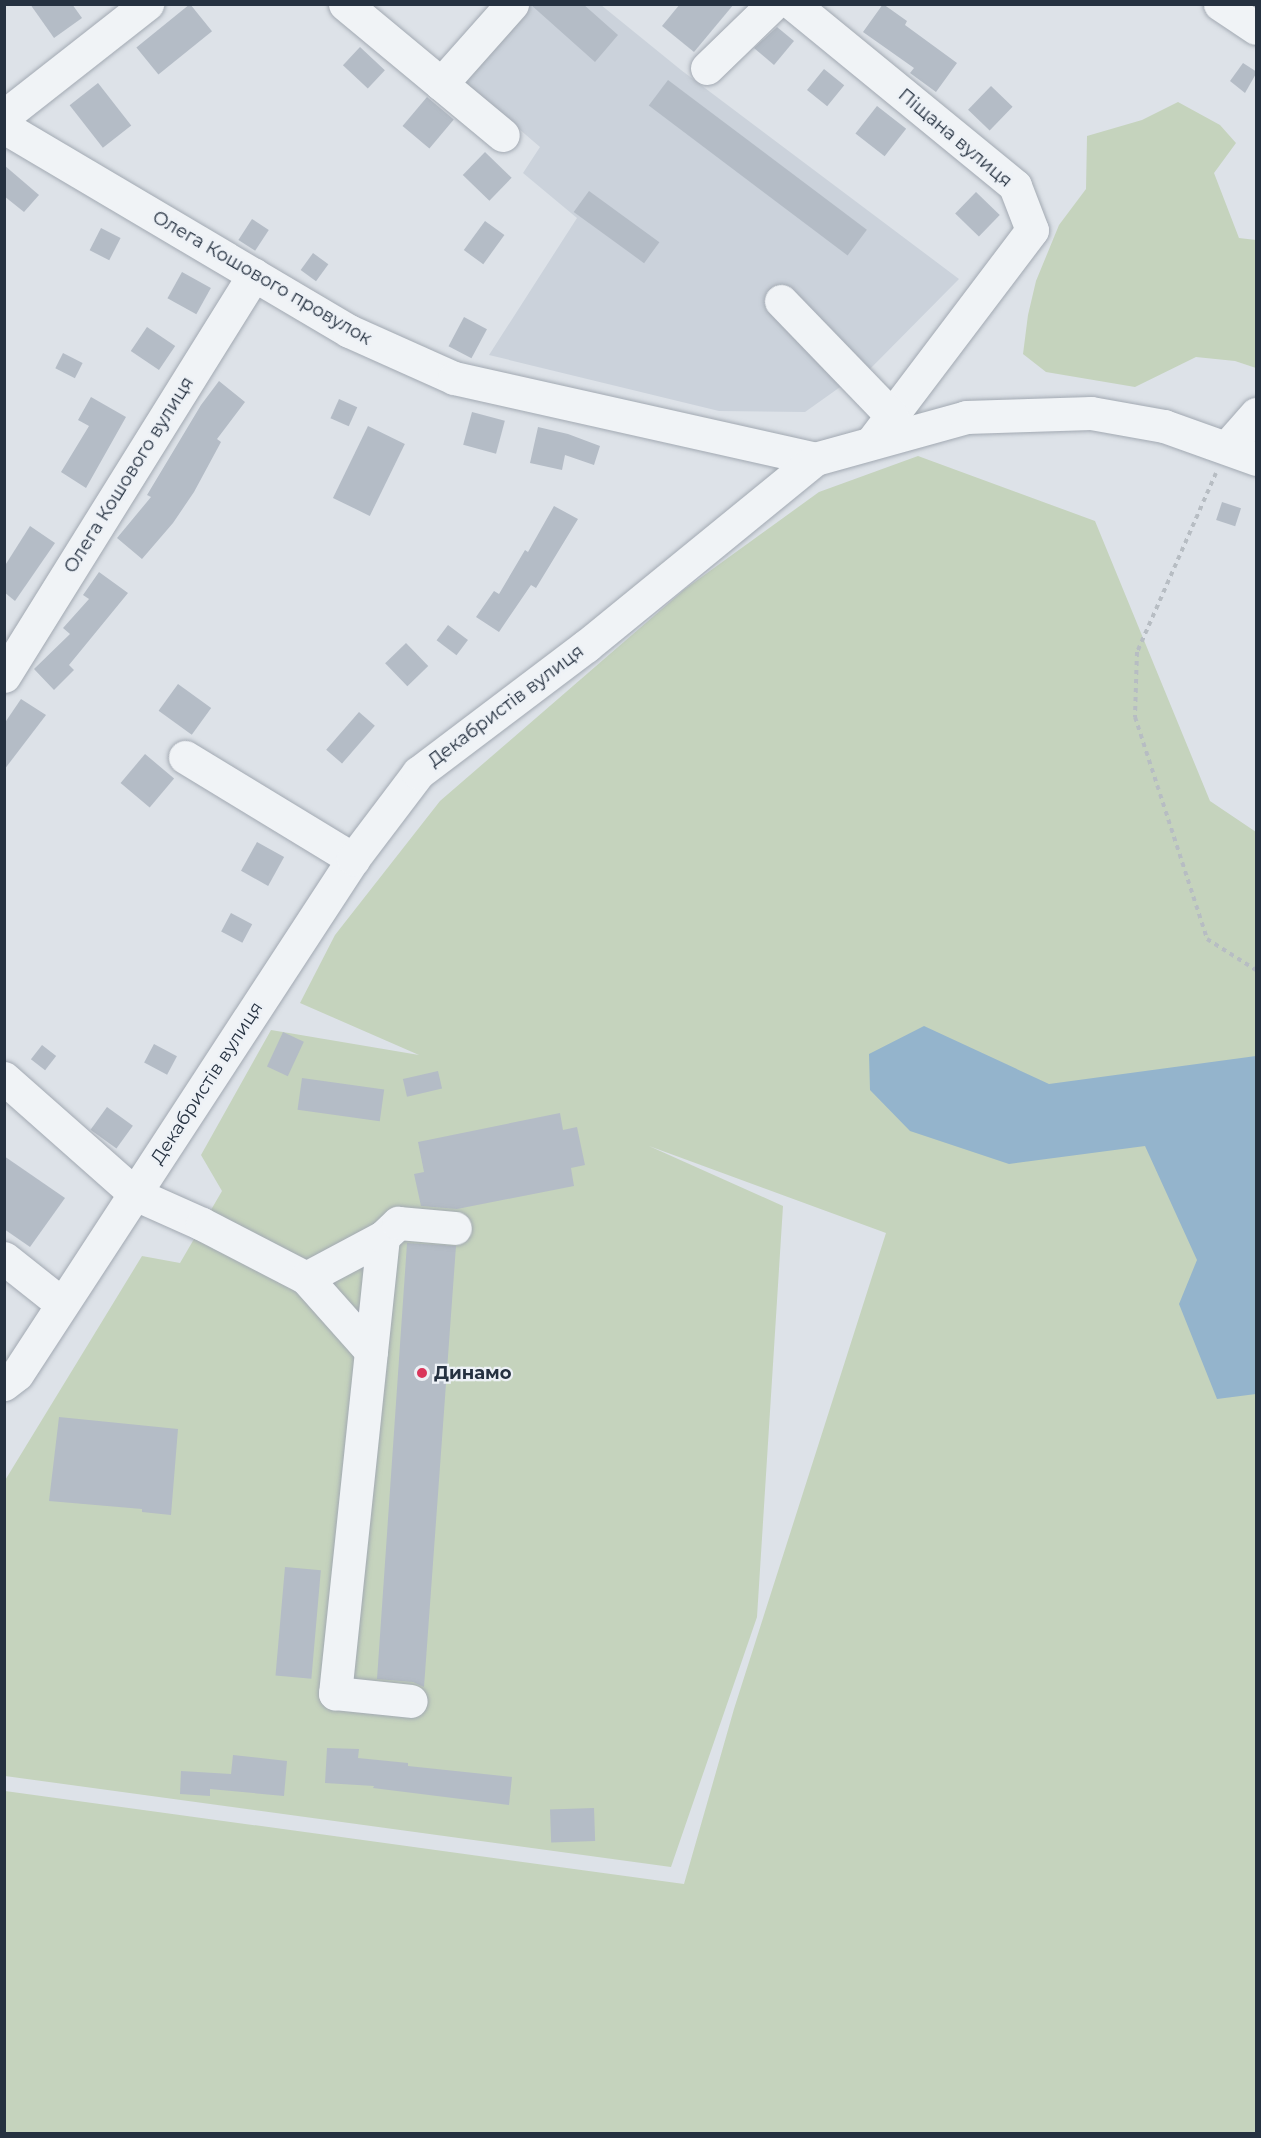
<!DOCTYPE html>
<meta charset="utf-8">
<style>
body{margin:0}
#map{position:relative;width:1261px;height:2138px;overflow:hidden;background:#dde2e8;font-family:Montserrat,sans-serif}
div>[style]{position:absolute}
.built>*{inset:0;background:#cbd2db}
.green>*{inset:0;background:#c5d3bd}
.water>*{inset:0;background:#94b4cc}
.building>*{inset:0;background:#b4bcc6;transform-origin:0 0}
.path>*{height:4px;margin-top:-2px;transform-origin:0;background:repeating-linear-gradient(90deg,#b7bdc3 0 4.5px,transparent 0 9px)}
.roads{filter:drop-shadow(0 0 2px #a2a9b2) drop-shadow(0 0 2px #a2a9b2)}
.minor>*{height:33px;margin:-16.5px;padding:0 16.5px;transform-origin:16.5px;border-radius:16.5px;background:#f0f3f6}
.dots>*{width:16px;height:16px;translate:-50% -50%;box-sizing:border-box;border:3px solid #edf1f6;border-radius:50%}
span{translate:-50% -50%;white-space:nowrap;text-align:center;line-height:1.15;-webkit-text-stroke:4.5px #edf1f6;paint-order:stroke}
.street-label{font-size:18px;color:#253140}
.poi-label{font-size:18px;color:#253140;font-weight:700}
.left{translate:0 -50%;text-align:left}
.frame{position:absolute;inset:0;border:6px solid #253140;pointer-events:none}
</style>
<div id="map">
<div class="built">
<div style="clip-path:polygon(531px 5px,601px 5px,681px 70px,959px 279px,866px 373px,843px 385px,805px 412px,719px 411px,489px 355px,577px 218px,523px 173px,540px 147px,463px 81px)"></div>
</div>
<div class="green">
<div style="clip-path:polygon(1178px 102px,1220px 125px,1236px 143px,1214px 173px,1239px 238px,1256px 240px,1256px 368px,1235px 361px,1196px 357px,1135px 387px,1046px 372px,1023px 354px,1028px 315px,1036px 281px,1059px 225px,1086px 189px,1087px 136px,1142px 120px)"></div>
<div style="clip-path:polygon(918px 456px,1095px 521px,1210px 801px,1256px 832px,1256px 2133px,5px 2133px,5px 1791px,684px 1884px,734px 1709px,886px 1233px,649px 1146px,783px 1206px,757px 1617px,671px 1867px,5px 1776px,4px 1482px,142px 1256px,180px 1263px,222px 1191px,201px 1155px,271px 1030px,419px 1055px,300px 1003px,335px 935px,440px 801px,685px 589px,819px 492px)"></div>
</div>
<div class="water">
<div style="clip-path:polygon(924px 1026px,1049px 1084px,1256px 1056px,1256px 1394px,1217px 1399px,1179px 1304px,1197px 1260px,1145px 1146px,1009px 1164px,910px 1131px,870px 1090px,869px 1054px)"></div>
</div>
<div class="building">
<div style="clip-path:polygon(30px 4px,72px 4px,82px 18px,54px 38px)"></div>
<div style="left:190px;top:4px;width:35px;height:69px;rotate:51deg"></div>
<div style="clip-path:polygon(530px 4px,583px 4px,618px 35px,595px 62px)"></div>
<div style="clip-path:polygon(680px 4px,734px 4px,694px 52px,662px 26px)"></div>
<div style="clip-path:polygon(883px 4px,907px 21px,905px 25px,957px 63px,936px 92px,910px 73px,914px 68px,863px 32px)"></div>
<div style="clip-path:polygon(777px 27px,794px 41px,774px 65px,754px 48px)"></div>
<div style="left:360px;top:47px;width:34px;height:25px;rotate:43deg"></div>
<div style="clip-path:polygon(1243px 63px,1257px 72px,1245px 93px,1230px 81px)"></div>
<div style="left:824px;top:69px;width:26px;height:27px;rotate:39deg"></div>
<div style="left:668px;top:80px;width:249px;height:32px;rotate:37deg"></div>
<div style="left:98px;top:83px;width:54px;height:36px;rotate:52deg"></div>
<div style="left:991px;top:86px;width:30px;height:33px;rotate:44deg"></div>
<div style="left:427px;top:97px;width:35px;height:38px;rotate:40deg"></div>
<div style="left:877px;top:106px;width:37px;height:35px;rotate:38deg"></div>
<div style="left:485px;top:152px;width:37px;height:32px;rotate:44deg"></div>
<div style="clip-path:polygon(4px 165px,39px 195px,24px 212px,4px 196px)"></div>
<div style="left:589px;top:191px;width:87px;height:26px;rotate:36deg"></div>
<div style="left:976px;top:192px;width:33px;height:30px;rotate:44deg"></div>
<div style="left:252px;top:219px;width:20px;height:25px;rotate:33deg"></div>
<div style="left:485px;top:221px;width:24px;height:36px;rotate:36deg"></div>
<div style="left:101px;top:228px;width:22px;height:25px;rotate:27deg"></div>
<div style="left:313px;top:253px;width:19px;height:21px;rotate:36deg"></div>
<div style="left:182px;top:272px;width:33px;height:30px;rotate:29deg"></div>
<div style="left:464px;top:317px;width:26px;height:33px;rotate:28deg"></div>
<div style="left:147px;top:327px;width:34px;height:29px;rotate:34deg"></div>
<div style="left:63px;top:353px;width:22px;height:17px;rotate:27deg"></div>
<div style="clip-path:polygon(219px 381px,245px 402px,217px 439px,221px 442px,194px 492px,173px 523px,142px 559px,117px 538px,151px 497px,147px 495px,201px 405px)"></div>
<div style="clip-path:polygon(91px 397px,126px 417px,86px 488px,61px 472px,89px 426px,78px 420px)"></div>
<div style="left:339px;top:399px;width:20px;height:21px;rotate:24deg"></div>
<div style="left:472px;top:412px;width:34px;height:34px;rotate:15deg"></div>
<div style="left:368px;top:426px;width:41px;height:80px;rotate:26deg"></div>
<div style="clip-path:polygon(538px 427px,568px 434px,600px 446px,594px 465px,565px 455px,562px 470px,530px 463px)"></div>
<div style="left:1222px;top:502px;width:20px;height:19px;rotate:18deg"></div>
<div style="clip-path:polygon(554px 506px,578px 519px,536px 588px,531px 585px,499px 632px,476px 617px,494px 591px,499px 594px,525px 550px,528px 552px)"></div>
<div style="clip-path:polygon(30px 526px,55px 543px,15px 601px,4px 592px,4px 567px)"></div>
<div style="clip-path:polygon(99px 572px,128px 593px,69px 665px,74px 670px,54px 690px,34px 669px,70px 634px,63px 628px,89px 599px,83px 595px)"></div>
<div style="left:448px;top:625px;width:25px;height:19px;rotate:37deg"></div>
<div style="left:406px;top:643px;width:32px;height:29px;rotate:46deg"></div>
<div style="left:178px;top:684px;width:41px;height:33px;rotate:36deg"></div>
<div style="clip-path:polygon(21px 699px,46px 715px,4px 770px,4px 724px)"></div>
<div style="left:359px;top:712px;width:21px;height:50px;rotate:41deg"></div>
<div style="left:145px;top:754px;width:38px;height:38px;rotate:40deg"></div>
<div style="left:257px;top:842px;width:31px;height:33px;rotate:29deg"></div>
<div style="left:231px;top:913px;width:24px;height:21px;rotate:28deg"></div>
<div style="left:283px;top:1032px;width:23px;height:38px;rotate:25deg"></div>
<div style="left:154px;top:1044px;width:26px;height:21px;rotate:28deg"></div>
<div style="left:42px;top:1045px;width:18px;height:18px;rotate:38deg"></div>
<div style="left:438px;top:1071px;width:18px;height:36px;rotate:77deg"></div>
<div style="left:302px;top:1078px;width:83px;height:32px;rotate:8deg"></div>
<div style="left:107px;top:1107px;width:32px;height:28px;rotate:36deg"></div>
<div style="clip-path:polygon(560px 1113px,563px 1130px,577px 1127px,585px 1165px,571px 1168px,574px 1186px,457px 1209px,421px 1206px,414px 1174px,424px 1172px,418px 1142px)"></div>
<div style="clip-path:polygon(4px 1156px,65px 1198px,30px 1247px,4px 1229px)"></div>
<div style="clip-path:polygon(407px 1243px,456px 1246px,424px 1687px,413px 1682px,377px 1679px)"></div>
<div style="clip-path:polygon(59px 1417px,178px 1429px,171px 1515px,142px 1512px,142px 1509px,49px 1501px)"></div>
<div style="left:285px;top:1567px;width:36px;height:109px;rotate:5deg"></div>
<div style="clip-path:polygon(327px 1748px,359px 1749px,358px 1758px,408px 1763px,408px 1766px,512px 1777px,509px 1805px,373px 1788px,374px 1786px,325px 1783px)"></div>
<div style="clip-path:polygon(233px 1755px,287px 1761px,284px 1796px,210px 1789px,210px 1796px,180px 1794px,181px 1771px,231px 1774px)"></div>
<div style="left:594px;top:1808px;width:33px;height:44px;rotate:88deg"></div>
</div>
<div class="path">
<div style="left:1216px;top:473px;width:196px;rotate:113.8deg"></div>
<div style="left:1137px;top:652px;width:65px;rotate:91.8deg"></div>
<div style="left:1135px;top:717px;width:233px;rotate:72deg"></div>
<div style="left:1207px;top:939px;width:58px;rotate:32.3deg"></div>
</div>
<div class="roads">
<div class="minor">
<div style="left:345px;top:4px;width:205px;rotate:39.7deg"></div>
<div style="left:793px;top:4px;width:287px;rotate:39.3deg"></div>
<div style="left:1015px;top:186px;width:47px;rotate:68.9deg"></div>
<div style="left:1032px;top:230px;width:267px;rotate:127.1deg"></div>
<div style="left:1220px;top:4px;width:43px;rotate:33.7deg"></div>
<div style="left:707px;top:68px;width:92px;rotate:-44.1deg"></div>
<div style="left:441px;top:84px;width:107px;rotate:-48.4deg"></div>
<div style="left:4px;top:116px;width:182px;rotate:-38.1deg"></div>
<div style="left:4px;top:127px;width:401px;rotate:30.6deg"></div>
<div style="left:349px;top:331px;width:115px;rotate:24.1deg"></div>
<div style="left:454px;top:378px;width:370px;rotate:12.6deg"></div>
<div style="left:781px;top:301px;width:160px;rotate:46deg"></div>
<div style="left:1227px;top:447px;width:44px;rotate:-48.7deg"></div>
<div style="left:4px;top:676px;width:473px;rotate:-58.1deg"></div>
<div style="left:185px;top:757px;width:197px;rotate:31.3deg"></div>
<div style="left:4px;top:1078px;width:175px;rotate:41.5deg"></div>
<div style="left:135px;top:1194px;width:73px;rotate:24.1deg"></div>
<div style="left:202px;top:1224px;width:117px;rotate:27.4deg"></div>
<div style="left:383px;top:1237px;width:459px;rotate:96deg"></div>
<div style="left:335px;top:1693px;width:76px;rotate:6deg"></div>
<div style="left:4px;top:1258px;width:74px;rotate:38.4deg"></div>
<div style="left:371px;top:1351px;width:98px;rotate:-131.7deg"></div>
<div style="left:306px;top:1278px;width:87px;rotate:-28deg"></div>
<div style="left:383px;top:1237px;width:21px;rotate:-43deg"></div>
<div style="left:398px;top:1223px;width:57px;rotate:5deg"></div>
<div style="left:4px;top:1384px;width:16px;rotate:-38deg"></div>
<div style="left:17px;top:1374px;width:615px;rotate:-56.88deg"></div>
<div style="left:353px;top:859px;width:108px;rotate:-52.9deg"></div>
<div style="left:418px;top:773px;width:211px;rotate:-37.1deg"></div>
<div style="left:586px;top:646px;width:296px;rotate:-39.2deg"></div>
<div style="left:815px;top:459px;width:157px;rotate:-15.5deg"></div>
<div style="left:966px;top:417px;width:125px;rotate:-1.8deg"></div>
<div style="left:1091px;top:413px;width:74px;rotate:10.1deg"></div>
<div style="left:1164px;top:426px;width:98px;rotate:19.7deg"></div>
</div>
</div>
<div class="dots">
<div style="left:422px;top:1373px;background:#da365b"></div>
</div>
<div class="street-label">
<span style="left:955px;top:138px;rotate:40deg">Піщана вулиця</span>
<span style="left:262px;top:278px;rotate:30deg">Олега Кошового провулок</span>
<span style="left:129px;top:475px;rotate:-58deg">Олега Кошового вулиця</span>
<span style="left:506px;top:706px;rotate:-37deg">Декабристів вулиця</span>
<span style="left:207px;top:1083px;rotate:-57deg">Декабристів вулиця</span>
</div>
<div class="poi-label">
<span class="left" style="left:434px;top:1373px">Динамо</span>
</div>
<div class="frame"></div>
</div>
